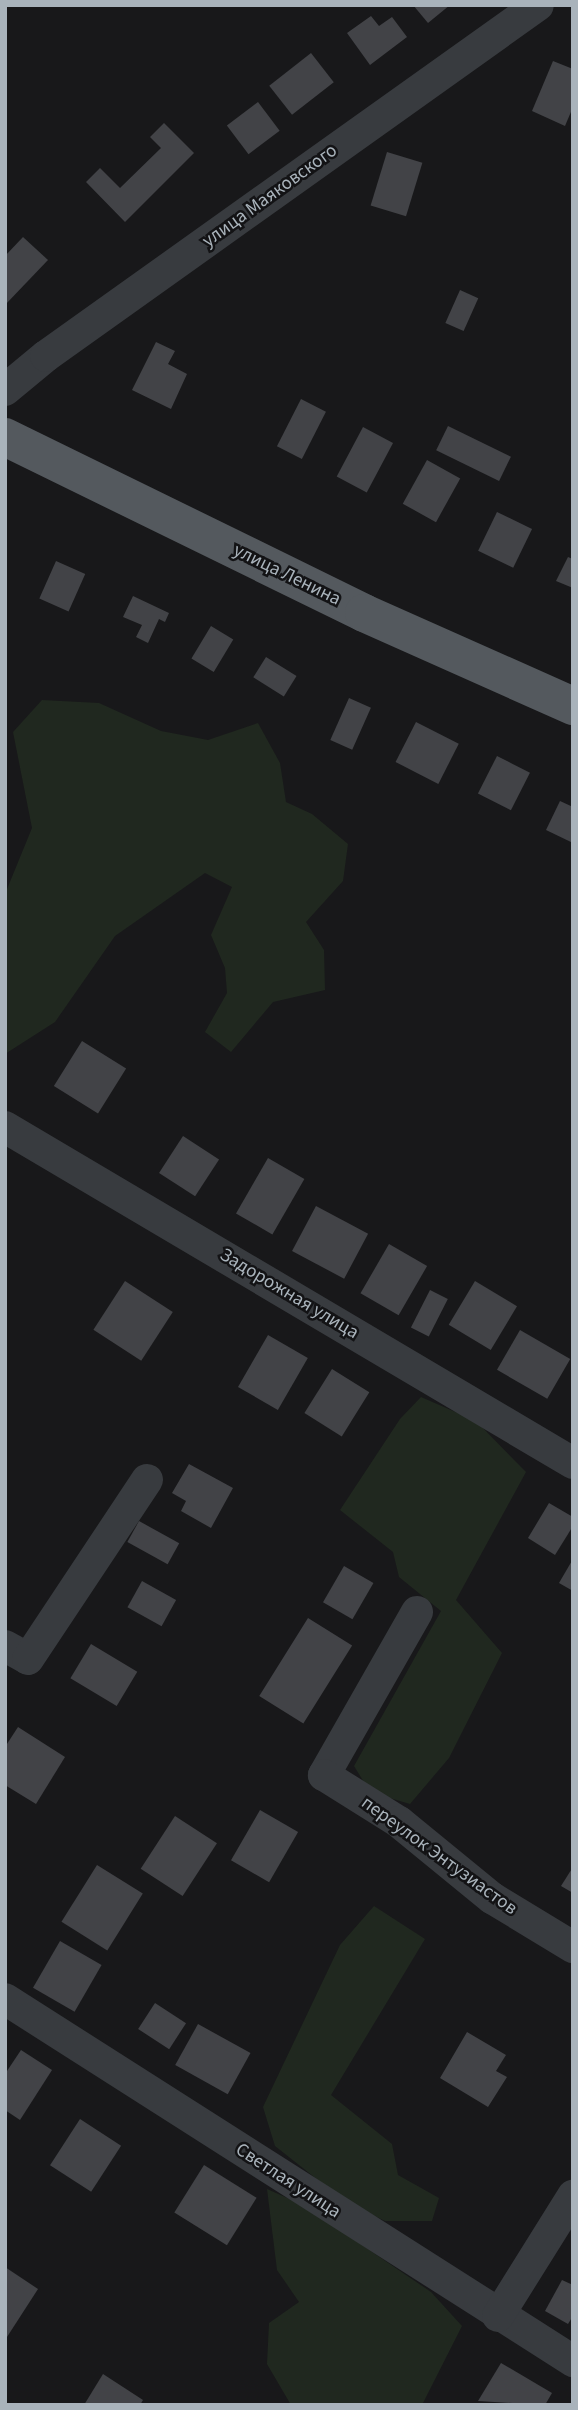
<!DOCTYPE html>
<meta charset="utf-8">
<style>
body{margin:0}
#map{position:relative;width:578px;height:2410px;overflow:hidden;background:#18181a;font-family:"Source Sans 3",sans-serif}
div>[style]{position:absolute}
.green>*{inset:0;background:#20281f}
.building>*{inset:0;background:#424347;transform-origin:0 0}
.minor>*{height:32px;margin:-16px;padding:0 16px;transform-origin:16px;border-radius:16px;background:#383b3f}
.major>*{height:38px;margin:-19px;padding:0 19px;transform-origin:19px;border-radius:19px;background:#54595e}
span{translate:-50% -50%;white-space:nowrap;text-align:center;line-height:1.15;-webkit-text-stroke:5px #131315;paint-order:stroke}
.street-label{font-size:19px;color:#a9b3bb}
.frame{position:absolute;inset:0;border:7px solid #a9b3bb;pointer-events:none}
</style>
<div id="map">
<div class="green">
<div style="clip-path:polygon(42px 700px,99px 703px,161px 731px,208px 740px,258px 723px,280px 763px,286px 802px,312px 814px,348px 844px,343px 881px,306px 922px,324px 950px,325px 990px,273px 1002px,231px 1052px,205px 1032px,227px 993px,225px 968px,211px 935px,232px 887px,205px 873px,115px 936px,55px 1022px,5px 1054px,5px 894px,32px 828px,13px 732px)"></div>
<div style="clip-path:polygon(421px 1397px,476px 1421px,526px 1472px,456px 1600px,502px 1653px,449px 1758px,410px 1804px,370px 1792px,354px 1766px,441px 1611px,399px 1577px,393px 1552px,340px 1510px,400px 1419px)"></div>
<div style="clip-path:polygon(374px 1906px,425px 1939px,331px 2095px,392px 2144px,398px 2175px,439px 2198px,432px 2221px,385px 2221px,347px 2203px,275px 2146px,263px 2107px,340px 1945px)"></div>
<div style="clip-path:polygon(267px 2189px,303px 2205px,431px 2292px,462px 2326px,422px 2405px,291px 2405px,267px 2364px,269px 2323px,299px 2302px,277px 2270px)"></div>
</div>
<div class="building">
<div style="clip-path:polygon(413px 5px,450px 5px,428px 23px)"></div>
<div style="clip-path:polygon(371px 16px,379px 26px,392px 17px,407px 37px,370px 65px,347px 33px)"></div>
<div style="left:311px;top:53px;width:37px;height:53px;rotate:52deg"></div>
<div style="clip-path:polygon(553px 61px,573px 69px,573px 107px,565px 126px,532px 111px)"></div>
<div style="left:258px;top:102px;width:36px;height:39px;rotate:53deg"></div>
<div style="clip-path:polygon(164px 123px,194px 153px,125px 222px,86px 182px,100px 168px,120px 188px,161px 148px,150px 137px)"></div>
<div style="left:387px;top:152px;width:37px;height:56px;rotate:17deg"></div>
<div style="clip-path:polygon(23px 237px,48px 260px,5px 305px,5px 256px)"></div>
<div style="left:460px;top:290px;width:20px;height:36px;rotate:24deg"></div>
<div style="clip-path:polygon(156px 342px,175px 351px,168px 364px,187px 374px,171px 409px,132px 390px)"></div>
<div style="left:301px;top:399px;width:28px;height:53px;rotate:27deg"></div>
<div style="left:448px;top:426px;width:70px;height:27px;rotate:26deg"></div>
<div style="left:363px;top:427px;width:34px;height:56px;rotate:28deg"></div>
<div style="left:427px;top:460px;width:38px;height:50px;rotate:29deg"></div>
<div style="left:497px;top:512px;width:39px;height:43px;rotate:26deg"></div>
<div style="clip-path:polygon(568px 557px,573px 559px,573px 588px,556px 581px)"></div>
<div style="left:56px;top:561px;width:32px;height:41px;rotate:24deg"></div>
<div style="clip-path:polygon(133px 596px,169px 613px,165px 622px,159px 619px,148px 643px,136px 637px,142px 625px,123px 617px)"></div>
<div style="left:211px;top:626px;width:26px;height:38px;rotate:31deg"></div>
<div style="left:266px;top:657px;width:36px;height:24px;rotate:32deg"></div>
<div style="left:349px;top:698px;width:24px;height:46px;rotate:24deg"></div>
<div style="left:416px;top:722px;width:48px;height:45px;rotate:27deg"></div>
<div style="left:497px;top:756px;width:37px;height:42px;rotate:27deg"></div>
<div style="clip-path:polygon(560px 801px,573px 807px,573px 843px,546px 830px)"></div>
<div style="left:82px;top:1041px;width:52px;height:53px;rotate:32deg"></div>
<div style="left:183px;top:1136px;width:43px;height:44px;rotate:33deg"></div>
<div style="left:268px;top:1158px;width:42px;height:64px;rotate:30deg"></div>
<div style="left:316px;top:1206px;width:59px;height:51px;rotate:28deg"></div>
<div style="left:389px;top:1244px;width:44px;height:57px;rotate:30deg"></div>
<div style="left:125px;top:1281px;width:57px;height:58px;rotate:33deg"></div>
<div style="left:475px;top:1281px;width:49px;height:51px;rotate:31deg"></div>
<div style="left:430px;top:1290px;width:20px;height:42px;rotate:27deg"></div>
<div style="left:520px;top:1330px;width:58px;height:46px;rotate:30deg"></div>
<div style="left:268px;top:1335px;width:46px;height:60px;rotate:30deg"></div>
<div style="left:332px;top:1369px;width:44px;height:52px;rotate:32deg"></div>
<div style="clip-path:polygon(189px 1464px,233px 1488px,211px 1528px,181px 1511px,186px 1501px,172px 1493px)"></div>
<div style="clip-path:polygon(549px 1503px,573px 1517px,573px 1526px,555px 1555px,528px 1538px)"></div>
<div style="left:139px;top:1521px;width:46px;height:24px;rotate:29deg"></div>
<div style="clip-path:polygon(573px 1559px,573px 1591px,559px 1583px)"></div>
<div style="left:344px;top:1566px;width:34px;height:42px;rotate:30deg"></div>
<div style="left:142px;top:1581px;width:39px;height:30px;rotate:29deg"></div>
<div style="left:308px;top:1618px;width:52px;height:92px;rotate:32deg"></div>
<div style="left:91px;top:1644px;width:54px;height:40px;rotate:31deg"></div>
<div style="clip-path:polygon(18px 1727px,65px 1757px,36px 1804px,5px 1785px,5px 1747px)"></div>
<div style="left:260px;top:1810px;width:44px;height:58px;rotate:30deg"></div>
<div style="left:175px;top:1816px;width:50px;height:63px;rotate:33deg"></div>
<div style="left:97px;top:1865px;width:54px;height:67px;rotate:32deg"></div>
<div style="clip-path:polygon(573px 1867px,573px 1893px,561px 1886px)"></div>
<div style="left:60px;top:1941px;width:48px;height:54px;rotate:30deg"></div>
<div style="left:155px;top:2003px;width:37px;height:31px;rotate:33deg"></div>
<div style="left:198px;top:2024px;width:60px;height:47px;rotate:29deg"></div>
<div style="clip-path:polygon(467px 2032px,506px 2055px,496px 2071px,507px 2077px,488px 2107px,440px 2078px)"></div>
<div style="clip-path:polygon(21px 2050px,52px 2070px,20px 2120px,5px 2110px,5px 2074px)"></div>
<div style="left:80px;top:2119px;width:49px;height:55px;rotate:33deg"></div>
<div style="left:204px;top:2165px;width:62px;height:56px;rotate:32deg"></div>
<div style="clip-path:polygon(5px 2267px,38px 2289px,7px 2337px,5px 2336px)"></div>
<div style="clip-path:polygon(562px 2280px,573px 2285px,573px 2316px,568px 2324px,545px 2311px)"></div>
<div style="clip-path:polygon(501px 2363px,552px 2393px,545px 2405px,478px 2401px)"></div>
<div style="clip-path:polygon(103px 2374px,143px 2400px,140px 2405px,84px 2405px)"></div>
</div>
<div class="minor">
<div style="left:5px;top:390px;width:53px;rotate:-39.7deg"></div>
<div style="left:46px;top:356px;width:604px;rotate:-35.5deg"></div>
<div style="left:5px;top:1127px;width:660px;rotate:30.61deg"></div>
<div style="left:417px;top:1612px;width:188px;rotate:119.7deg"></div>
<div style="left:324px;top:1775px;width:89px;rotate:32.1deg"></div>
<div style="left:399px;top:1822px;width:120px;rotate:39.3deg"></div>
<div style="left:492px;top:1898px;width:95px;rotate:31.2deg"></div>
<div style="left:5px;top:1646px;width:26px;rotate:29deg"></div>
<div style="left:28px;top:1659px;width:215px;rotate:-56.4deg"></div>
<div style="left:5px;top:1999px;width:674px;rotate:32.51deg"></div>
<div style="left:498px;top:2316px;width:142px;rotate:-58deg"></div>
</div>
<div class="major">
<div style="left:5px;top:437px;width:400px;rotate:26.1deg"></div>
<div style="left:364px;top:613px;width:229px;rotate:24deg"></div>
</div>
<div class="street-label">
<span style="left:270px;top:196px;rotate:-36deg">улица Маяковского</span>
<span style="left:287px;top:575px;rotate:26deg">улица Ленина</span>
<span style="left:289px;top:1294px;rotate:31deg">Задорожная улица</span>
<span style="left:439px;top:1856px;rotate:36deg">переулок Энтузиастов</span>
<span style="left:288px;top:2181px;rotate:33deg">Светлая улица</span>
</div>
<div class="frame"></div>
</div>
